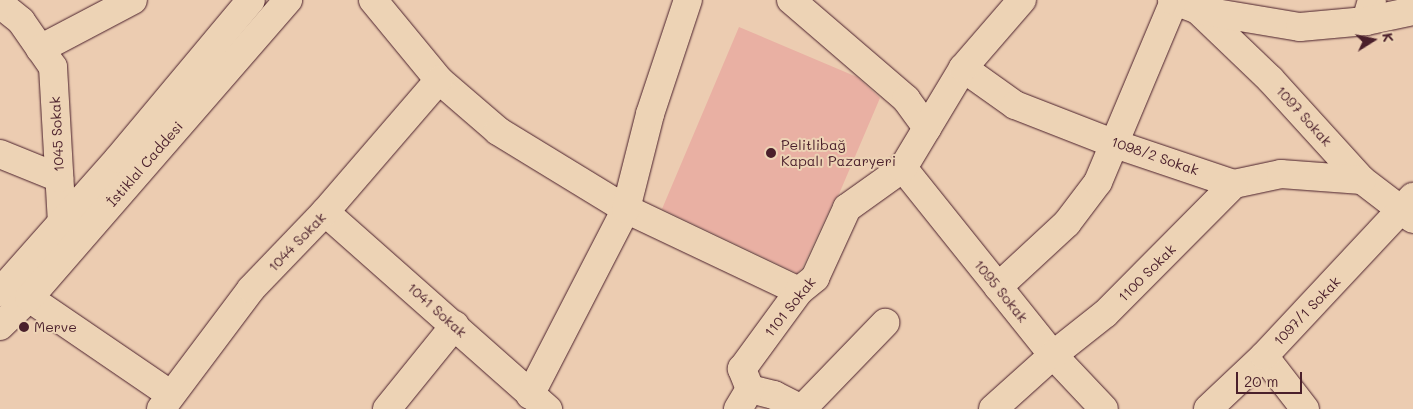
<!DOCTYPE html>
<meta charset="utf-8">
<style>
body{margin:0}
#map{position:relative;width:1413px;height:409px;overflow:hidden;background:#ecccb1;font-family:Mali,sans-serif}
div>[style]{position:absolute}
.building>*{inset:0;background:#e9b0a3}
.roads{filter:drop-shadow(0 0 1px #4a1f2b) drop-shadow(0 0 1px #4a1f2b)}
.minor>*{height:28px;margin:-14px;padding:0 14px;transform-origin:14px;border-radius:14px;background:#edd3b5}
.major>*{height:28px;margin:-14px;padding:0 14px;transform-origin:14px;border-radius:14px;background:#edd3b5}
.dots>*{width:14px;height:14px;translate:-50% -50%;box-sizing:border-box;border:2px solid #edd3b5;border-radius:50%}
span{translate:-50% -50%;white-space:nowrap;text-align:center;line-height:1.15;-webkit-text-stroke:4px #edd3b5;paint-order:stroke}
.street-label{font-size:14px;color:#4a1f2b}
.poi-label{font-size:14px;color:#4a1f2b}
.left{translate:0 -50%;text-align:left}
.north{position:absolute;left:1348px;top:15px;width:50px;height:50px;-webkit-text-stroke:4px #edd3b5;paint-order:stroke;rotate:80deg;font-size:14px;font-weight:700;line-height:20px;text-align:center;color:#4a1f2b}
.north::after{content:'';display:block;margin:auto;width:18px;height:22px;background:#4a1f2b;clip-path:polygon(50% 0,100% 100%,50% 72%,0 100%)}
.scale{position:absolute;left:1236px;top:372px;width:66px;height:22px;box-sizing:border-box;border:2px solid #4a1f2b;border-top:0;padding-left:6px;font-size:15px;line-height:18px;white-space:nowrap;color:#4a1f2b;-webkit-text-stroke:4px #edd3b5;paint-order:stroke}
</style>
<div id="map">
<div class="building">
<div style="clip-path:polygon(739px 27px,857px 77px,880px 98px,839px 194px,833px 202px,802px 268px,797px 273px,662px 209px)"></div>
</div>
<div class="roads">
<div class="minor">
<div style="left:373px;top:0;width:104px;rotate:50.5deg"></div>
<div style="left:439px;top:80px;width:78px;rotate:40.8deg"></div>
<div style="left:498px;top:131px;width:150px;rotate:31.4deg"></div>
<div style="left:626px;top:209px;width:191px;rotate:25.4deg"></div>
<div style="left:791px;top:0;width:152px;rotate:40.7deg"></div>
<div style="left:906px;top:99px;width:36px;rotate:54deg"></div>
<div style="left:0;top:4px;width:27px;rotate:39deg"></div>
<div style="left:21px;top:21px;width:56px;rotate:55.2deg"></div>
<div style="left:53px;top:67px;width:156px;rotate:86.7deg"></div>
<div style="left:1198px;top:10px;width:100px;rotate:43.8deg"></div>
<div style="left:1270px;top:79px;width:137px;rotate:47.7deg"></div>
<div style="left:1362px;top:180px;width:64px;rotate:37.4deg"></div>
<div style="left:1366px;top:21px;width:22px;rotate:-74deg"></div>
<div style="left:40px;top:49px;width:105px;rotate:-27.8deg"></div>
<div style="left:963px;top:68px;width:64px;rotate:35.4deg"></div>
<div style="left:1015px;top:105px;width:107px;rotate:21.3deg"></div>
<div style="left:1115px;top:144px;width:126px;rotate:18.6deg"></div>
<div style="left:1234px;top:184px;width:48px;rotate:-12deg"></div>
<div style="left:1281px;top:174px;width:81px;rotate:4.2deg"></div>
<div style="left:0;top:154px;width:64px;rotate:22.1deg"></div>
<div style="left:903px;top:168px;width:240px;rotate:51.3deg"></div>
<div style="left:1053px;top:355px;width:74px;rotate:46.6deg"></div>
<div style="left:325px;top:212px;width:298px;rotate:41.5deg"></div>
<div style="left:10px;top:285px;width:194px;rotate:34.3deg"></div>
<div style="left:998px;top:287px;width:94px;rotate:-42.8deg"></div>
<div style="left:1067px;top:223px;width:51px;rotate:-52.9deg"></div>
<div style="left:1098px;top:182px;width:196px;rotate:-67.2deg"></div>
<div style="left:1264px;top:356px;width:67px;rotate:52.3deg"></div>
<div style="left:750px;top:389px;width:25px;rotate:14deg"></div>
<div style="left:774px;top:395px;width:31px;rotate:27deg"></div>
<div style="left:530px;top:395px;width:209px;rotate:-62.7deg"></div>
<div style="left:626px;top:209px;width:98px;rotate:-75.8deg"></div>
<div style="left:650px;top:114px;width:120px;rotate:-71.6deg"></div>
<div style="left:161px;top:409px;width:150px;rotate:-53.1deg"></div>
<div style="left:251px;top:289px;width:107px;rotate:-46.1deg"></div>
<div style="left:325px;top:212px;width:174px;rotate:-49.2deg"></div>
<div style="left:387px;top:409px;width:108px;rotate:-51deg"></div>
<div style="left:738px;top:409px;width:23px;rotate:-59deg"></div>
<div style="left:750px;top:389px;width:22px;rotate:-112deg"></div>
<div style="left:742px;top:369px;width:97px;rotate:-53.8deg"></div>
<div style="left:799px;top:291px;width:21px;rotate:-39deg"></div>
<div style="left:815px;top:278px;width:77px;rotate:-65.4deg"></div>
<div style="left:847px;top:208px;width:69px;rotate:-35.5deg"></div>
<div style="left:903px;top:168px;width:117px;rotate:-59deg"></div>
<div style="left:963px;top:68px;width:90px;rotate:-49.1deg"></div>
<div style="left:802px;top:409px;width:120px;rotate:-46deg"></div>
<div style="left:993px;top:409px;width:81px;rotate:-42deg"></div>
<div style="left:1053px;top:355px;width:66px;rotate:-38.3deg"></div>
<div style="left:1105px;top:314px;width:183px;rotate:-45.2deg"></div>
<div style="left:1208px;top:409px;width:77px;rotate:-43.4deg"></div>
<div style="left:1264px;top:356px;width:218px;rotate:-46.9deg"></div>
</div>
<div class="major">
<div style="left:1172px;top:0;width:28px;rotate:21deg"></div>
<div style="left:1198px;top:10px;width:103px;rotate:9.5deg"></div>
<div style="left:1300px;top:27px;width:66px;rotate:-5.2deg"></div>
<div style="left:1366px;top:21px;width:48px;rotate:-12deg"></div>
<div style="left:0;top:292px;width:178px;rotate:-48.4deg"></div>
<div style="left:118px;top:159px;width:207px;rotate:-50.1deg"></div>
<div style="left:0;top:326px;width:40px;rotate:-44deg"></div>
<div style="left:29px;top:298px;width:395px;rotate:-49deg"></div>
</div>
</div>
<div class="dots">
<div style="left:771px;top:153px;background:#4a1f2b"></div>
<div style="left:24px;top:327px;background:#4a1f2b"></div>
</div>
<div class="street-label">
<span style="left:1304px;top:116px;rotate:48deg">1097 Sokak</span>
<span style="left:57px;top:134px;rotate:-93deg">1045 Sokak</span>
<span style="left:1155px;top:156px;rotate:19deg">1098/2 Sokak</span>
<span style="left:145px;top:164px;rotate:-49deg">İstiklal Caddesi</span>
<span style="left:297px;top:242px;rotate:-46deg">1044 Sokak</span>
<span style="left:1147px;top:273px;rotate:-45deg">1100 Sokak</span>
<span style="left:1001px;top:291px;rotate:51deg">1095 Sokak</span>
<span style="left:790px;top:307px;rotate:-51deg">1101 Sokak</span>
<span style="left:437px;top:310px;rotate:42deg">1041 Sokak</span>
<span style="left:1307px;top:311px;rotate:-46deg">1097/1 Sokak</span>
</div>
<div class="poi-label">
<span class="left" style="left:781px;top:153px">Pelitlibağ<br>Kapalı Pazaryeri</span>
<span class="left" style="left:34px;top:327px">Merve</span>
</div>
<div class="north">K</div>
<div class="scale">20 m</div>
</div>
